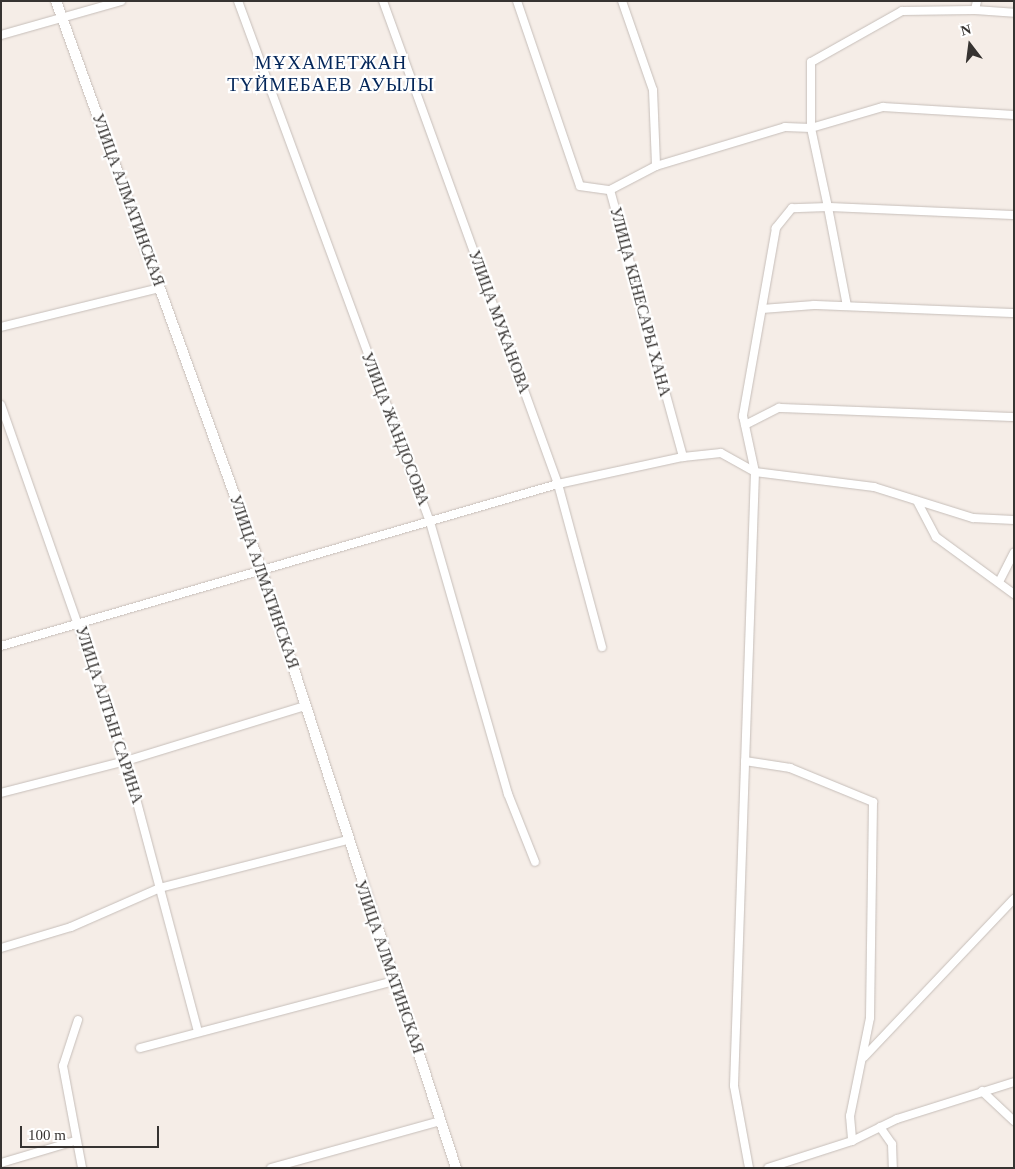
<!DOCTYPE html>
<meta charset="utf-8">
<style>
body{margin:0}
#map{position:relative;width:1015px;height:1169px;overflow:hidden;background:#f5ede7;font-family:Georgia,serif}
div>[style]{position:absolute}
.roads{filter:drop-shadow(0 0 1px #c6beb9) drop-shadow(0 0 1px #c6beb9)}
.street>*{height:8px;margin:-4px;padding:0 4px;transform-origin:4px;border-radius:4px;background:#fff}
.secondary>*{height:10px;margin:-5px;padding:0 5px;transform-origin:5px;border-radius:5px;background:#fff}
span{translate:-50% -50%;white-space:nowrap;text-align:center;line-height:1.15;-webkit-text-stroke:4.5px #fff;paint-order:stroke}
.street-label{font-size:16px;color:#363331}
.quarter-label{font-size:19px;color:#042659;letter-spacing:1px}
.frame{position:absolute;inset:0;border:2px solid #363331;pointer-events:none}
.north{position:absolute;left:945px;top:20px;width:50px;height:50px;-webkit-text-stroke:4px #fff;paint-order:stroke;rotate:345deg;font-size:14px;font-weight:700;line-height:20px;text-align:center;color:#363331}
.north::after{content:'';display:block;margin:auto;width:18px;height:22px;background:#363331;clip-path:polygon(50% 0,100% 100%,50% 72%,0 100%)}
.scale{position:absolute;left:20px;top:1126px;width:139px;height:22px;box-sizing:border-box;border:2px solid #363331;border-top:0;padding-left:6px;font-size:15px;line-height:18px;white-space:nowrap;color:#363331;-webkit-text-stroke:4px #fff;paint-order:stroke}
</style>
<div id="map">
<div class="roads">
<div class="street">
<div style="left:238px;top:1px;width:555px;rotate:69.77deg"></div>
<div style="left:430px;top:522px;width:283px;rotate:74deg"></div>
<div style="left:508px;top:794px;width:73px;rotate:68.3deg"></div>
<div style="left:383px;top:1px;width:514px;rotate:70.08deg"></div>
<div style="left:558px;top:484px;width:169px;rotate:74.9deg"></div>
<div style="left:517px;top:1px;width:195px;rotate:71.2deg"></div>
<div style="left:580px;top:186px;width:30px;rotate:8deg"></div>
<div style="left:622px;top:1px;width:94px;rotate:70.8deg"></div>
<div style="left:653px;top:90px;width:76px;rotate:87.7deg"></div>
<div style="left:977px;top:1px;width:9px;rotate:103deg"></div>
<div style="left:975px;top:10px;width:73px;rotate:179.2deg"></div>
<div style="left:902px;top:11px;width:104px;rotate:150.7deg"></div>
<div style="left:811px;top:62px;width:66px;rotate:90deg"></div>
<div style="left:811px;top:128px;width:75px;rotate:-16.3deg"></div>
<div style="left:883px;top:107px;width:131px;rotate:3.5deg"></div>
<div style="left:975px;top:10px;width:39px;rotate:4deg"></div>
<div style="left:1px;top:35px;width:125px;rotate:-15.8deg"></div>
<div style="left:610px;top:190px;width:52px;rotate:-27.6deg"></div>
<div style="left:656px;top:166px;width:135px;rotate:-16.8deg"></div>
<div style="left:785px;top:127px;width:26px;rotate:2deg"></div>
<div style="left:811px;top:128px;width:81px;rotate:77.9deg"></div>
<div style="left:828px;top:207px;width:36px;rotate:178deg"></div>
<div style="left:792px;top:208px;width:26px;rotate:129deg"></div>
<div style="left:776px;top:228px;width:191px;rotate:100deg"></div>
<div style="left:743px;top:416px;width:57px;rotate:77.9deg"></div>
<div style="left:755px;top:472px;width:614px;rotate:91.96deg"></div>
<div style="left:734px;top:1086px;width:83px;rotate:79.6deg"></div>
<div style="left:610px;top:190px;width:277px;rotate:74.7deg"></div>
<div style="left:847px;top:306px;width:101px;rotate:-100.9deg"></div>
<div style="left:828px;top:207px;width:186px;rotate:2.5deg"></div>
<div style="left:762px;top:309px;width:52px;rotate:-4.4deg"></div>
<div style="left:814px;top:305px;width:200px;rotate:2.3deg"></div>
<div style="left:1px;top:327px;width:164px;rotate:-13.8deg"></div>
<div style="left:1px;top:405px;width:377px;rotate:70.7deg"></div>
<div style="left:126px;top:761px;width:279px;rotate:75.1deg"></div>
<div style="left:745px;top:425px;width:38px;rotate:-27deg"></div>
<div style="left:779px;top:408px;width:235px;rotate:2.2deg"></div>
<div style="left:917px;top:501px;width:41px;rotate:62.2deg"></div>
<div style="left:936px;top:537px;width:97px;rotate:36.2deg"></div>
<div style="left:999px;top:582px;width:33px;rotate:-63deg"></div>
<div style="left:1px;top:646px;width:580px;rotate:-16.22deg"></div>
<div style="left:558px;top:484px;width:128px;rotate:-12.2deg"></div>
<div style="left:683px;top:457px;width:38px;rotate:-6deg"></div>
<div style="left:721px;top:453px;width:39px;rotate:29deg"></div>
<div style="left:755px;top:472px;width:120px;rotate:7.2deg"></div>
<div style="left:874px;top:487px;width:104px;rotate:17.4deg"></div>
<div style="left:973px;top:518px;width:41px;rotate:2.8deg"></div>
<div style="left:745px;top:761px;width:46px;rotate:8.8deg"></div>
<div style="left:790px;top:768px;width:90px;rotate:22.3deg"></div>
<div style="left:873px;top:802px;width:216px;rotate:90.8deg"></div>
<div style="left:870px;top:1018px;width:100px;rotate:101.5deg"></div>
<div style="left:850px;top:1116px;width:25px;rotate:85deg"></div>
<div style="left:852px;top:1141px;width:88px;rotate:162.2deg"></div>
<div style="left:1px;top:793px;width:129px;rotate:-14.4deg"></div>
<div style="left:126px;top:761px;width:187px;rotate:-17.1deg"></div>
<div style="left:1px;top:948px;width:73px;rotate:-16.7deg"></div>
<div style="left:71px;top:927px;width:97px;rotate:-23.7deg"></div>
<div style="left:160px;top:888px;width:193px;rotate:-14.4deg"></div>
<div style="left:78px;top:1020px;width:48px;rotate:108.1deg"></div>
<div style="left:63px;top:1066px;width:104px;rotate:79.4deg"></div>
<div style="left:140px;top:1048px;width:263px;rotate:-14.8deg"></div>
<div style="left:864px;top:1057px;width:218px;rotate:-46.5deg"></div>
<div style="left:982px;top:1091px;width:44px;rotate:43.2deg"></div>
<div style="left:880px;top:1127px;width:21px;rotate:55deg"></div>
<div style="left:892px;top:1144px;width:24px;rotate:88deg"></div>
<div style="left:852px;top:1141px;width:50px;rotate:-26.1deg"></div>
<div style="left:897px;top:1119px;width:123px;rotate:-17.5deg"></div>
<div style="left:1px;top:1163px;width:77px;rotate:-16.6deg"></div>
<div style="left:271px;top:1168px;width:176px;rotate:-15.5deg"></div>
</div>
<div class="secondary">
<div style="left:56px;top:1px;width:606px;rotate:70.13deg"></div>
<div style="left:262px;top:571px;width:628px;rotate:72deg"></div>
</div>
</div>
<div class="street-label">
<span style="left:128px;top:200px;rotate:70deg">УЛИЦА АЛМАТИНСКАЯ</span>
<span style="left:640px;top:302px;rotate:75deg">УЛИЦА КЕНЕСАРЫ ХАНА</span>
<span style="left:499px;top:322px;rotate:70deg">УЛИЦА МУКАНОВА</span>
<span style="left:395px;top:429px;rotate:69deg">УЛИЦА ЖАНДОСОВА</span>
<span style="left:264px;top:582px;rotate:71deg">УЛИЦА АЛМАТИНСКАЯ</span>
<span style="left:109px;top:715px;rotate:72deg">УЛИЦА АЛТЫН САРИНА</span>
<span style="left:389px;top:967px;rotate:71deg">УЛИЦА АЛМАТИНСКАЯ</span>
</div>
<div class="quarter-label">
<span style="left:331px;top:74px">МҰХАМЕТЖАН<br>ТҮЙМЕБАЕВ АУЫЛЫ</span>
</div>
<div class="frame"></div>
<div class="north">N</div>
<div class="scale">100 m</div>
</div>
